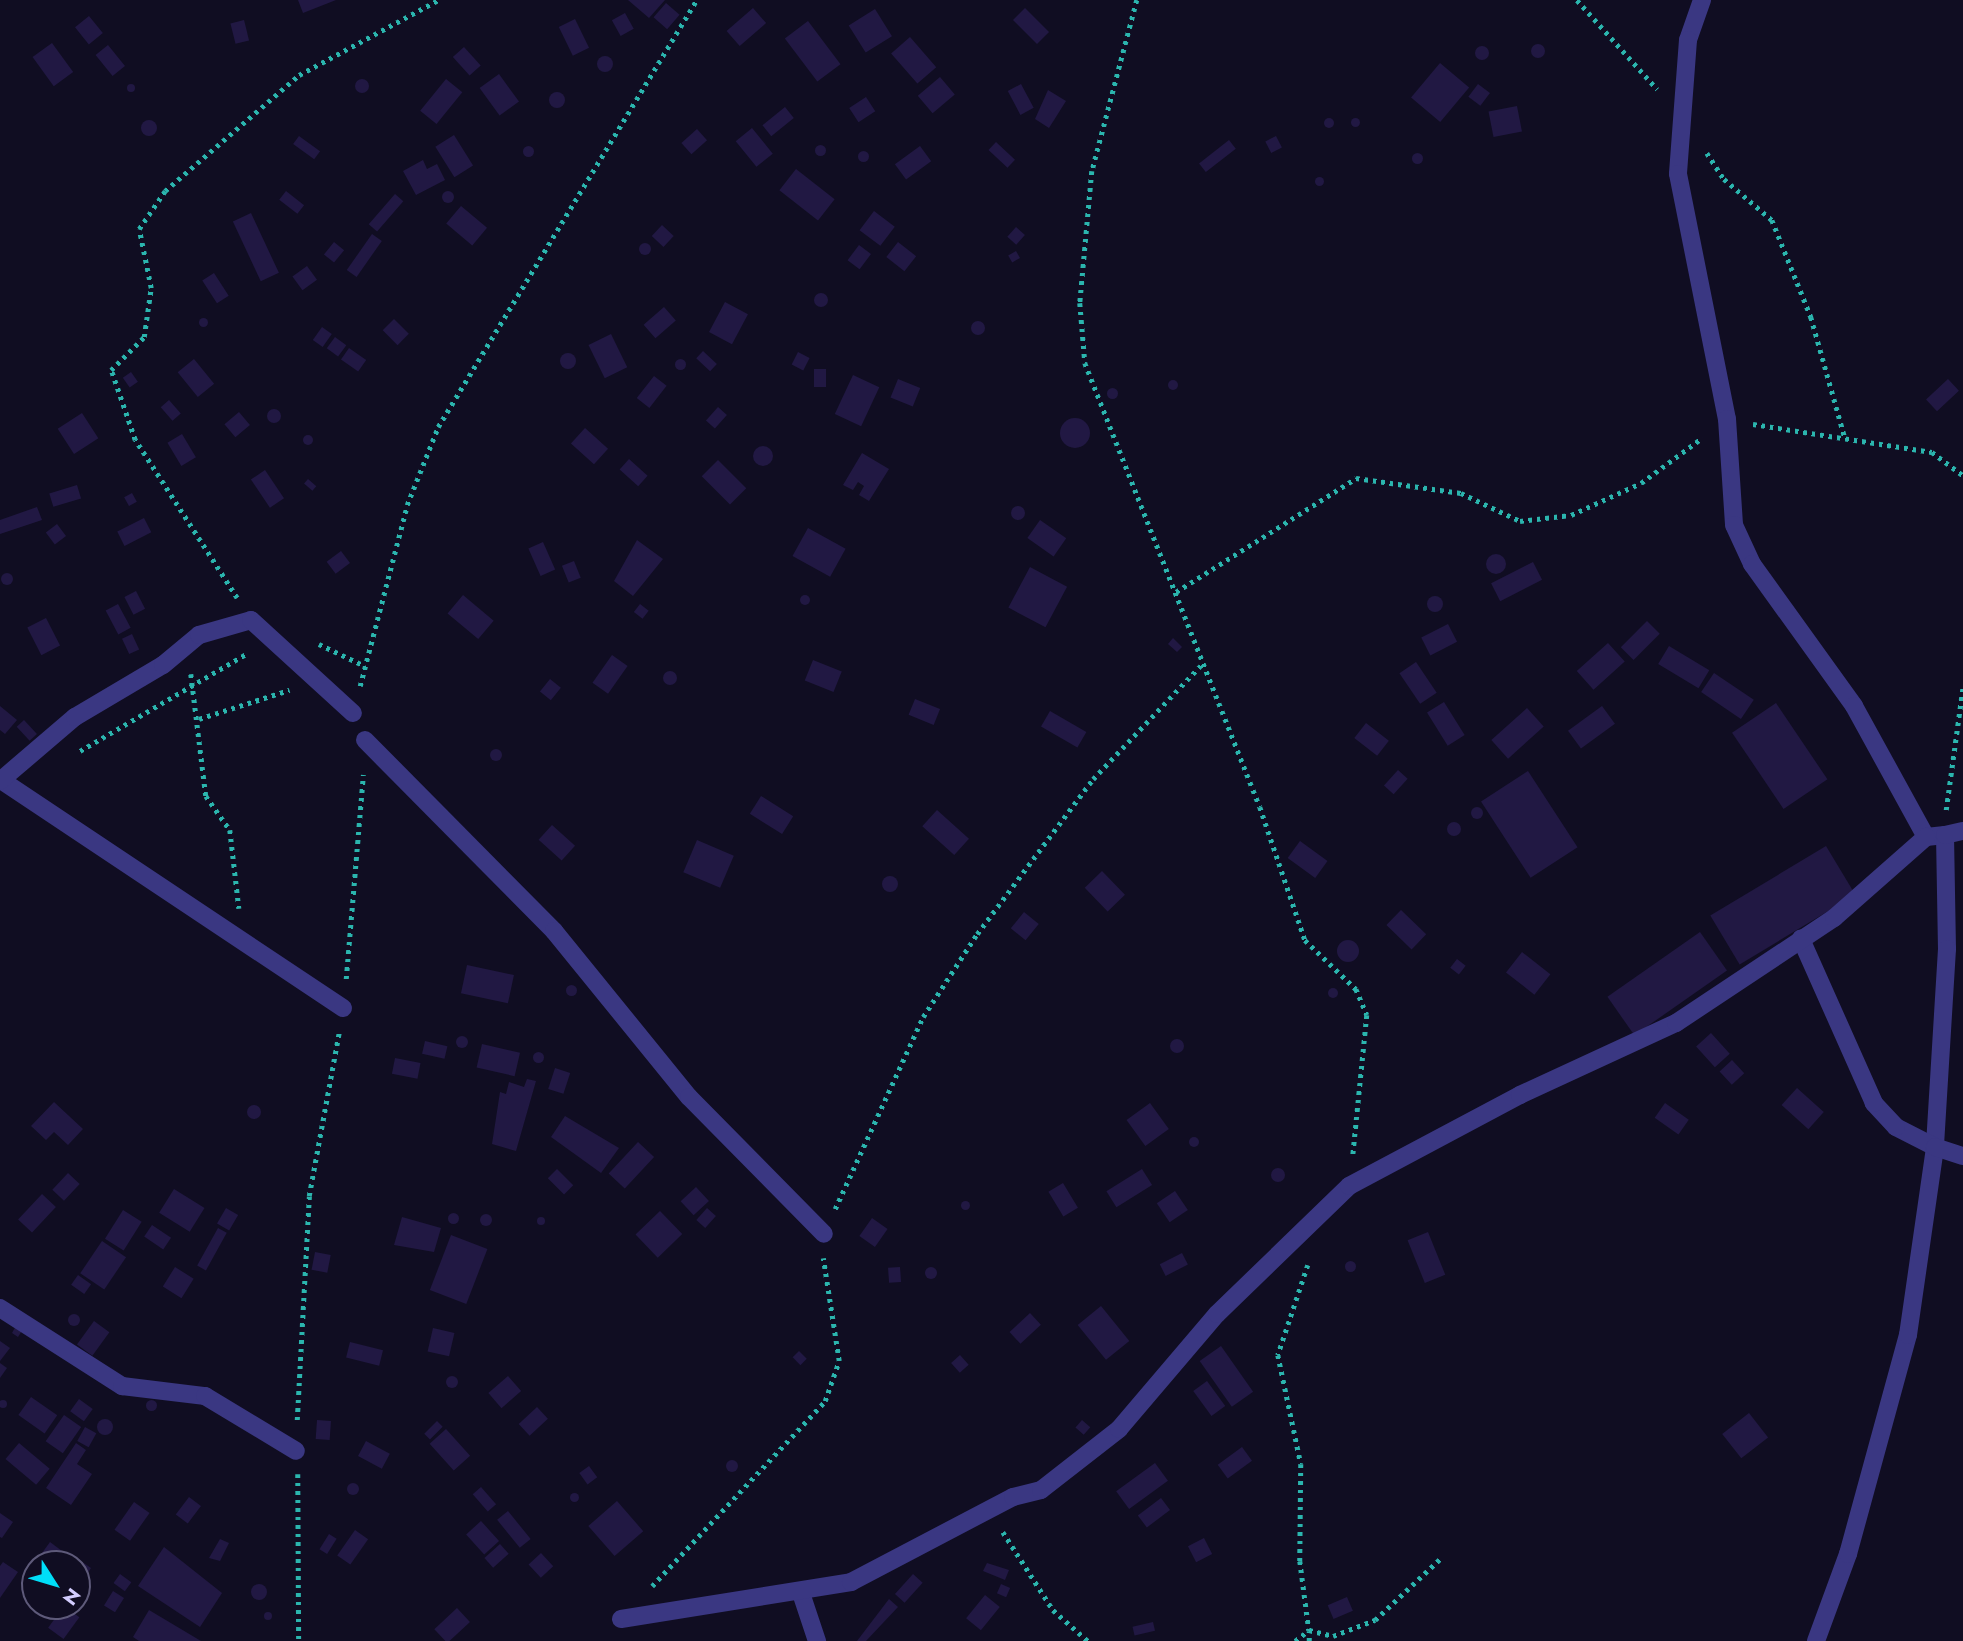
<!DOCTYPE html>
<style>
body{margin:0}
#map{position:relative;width:1963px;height:1641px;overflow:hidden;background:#100d22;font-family:Jost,sans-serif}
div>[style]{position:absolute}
.building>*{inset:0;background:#211843;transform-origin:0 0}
.round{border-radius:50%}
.path>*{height:4.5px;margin-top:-2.25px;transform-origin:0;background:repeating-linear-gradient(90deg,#2bb5ae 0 3.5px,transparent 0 8.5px)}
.street>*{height:18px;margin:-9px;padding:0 9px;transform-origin:9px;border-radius:9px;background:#3a3782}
span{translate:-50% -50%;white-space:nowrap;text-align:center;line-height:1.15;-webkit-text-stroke:5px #100d22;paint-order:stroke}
.north{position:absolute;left:21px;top:1550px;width:70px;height:70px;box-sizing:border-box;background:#100d22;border:2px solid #5e5a7a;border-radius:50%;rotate:127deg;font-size:19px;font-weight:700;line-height:28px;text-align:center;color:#d3cdff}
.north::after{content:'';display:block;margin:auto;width:24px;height:32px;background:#00def8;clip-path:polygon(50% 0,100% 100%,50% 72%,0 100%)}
</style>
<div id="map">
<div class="building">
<div style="clip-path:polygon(298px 0,336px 0,303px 13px)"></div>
<div style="clip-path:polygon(628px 0,665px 0,649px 18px)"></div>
<div style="left:666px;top:3px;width:18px;height:19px;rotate:41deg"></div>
<div style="left:753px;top:8px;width:20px;height:35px;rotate:49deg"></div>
<div style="left:1025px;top:8px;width:34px;height:17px;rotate:45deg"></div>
<div style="left:875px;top:9px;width:32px;height:31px;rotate:58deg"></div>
<div style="left:625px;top:13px;width:18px;height:15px;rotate:61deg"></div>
<div style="left:89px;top:16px;width:22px;height:18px;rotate:51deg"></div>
<div style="left:575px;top:19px;width:32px;height:18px;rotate:64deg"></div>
<div style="left:244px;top:20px;width:21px;height:14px;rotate:76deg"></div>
<div style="left:808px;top:21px;width:54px;height:29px;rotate:53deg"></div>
<div style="left:910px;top:37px;width:40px;height:25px;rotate:49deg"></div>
<div style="left:52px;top:43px;width:36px;height:24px;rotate:54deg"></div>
<div class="round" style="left:1531px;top:44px;width:14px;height:14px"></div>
<div style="left:108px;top:45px;width:27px;height:16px;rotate:51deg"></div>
<div class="round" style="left:1475px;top:46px;width:14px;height:14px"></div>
<div style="left:464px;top:47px;width:25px;height:15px;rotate:48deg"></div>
<div class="round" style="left:597px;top:56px;width:16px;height:16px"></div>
<div style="left:1440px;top:63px;width:38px;height:45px;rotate:40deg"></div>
<div style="left:499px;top:74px;width:34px;height:24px;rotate:54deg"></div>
<div style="left:940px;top:77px;width:23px;height:29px;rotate:50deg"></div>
<div style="left:446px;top:79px;width:21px;height:41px;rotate:39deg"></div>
<div class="round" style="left:355px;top:79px;width:14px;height:14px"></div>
<div style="left:1021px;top:84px;width:27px;height:15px;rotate:62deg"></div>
<div style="left:1478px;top:84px;width:15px;height:16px;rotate:37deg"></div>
<div class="round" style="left:127px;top:84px;width:8px;height:8px"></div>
<div style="clip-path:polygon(1048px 90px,1066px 101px,1049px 128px,1035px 119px)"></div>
<div class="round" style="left:549px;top:92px;width:16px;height:16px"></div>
<div style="left:866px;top:97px;width:17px;height:20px;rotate:57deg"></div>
<div style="left:1517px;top:106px;width:26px;height:29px;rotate:79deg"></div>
<div style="left:785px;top:107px;width:14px;height:29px;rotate:51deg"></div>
<div class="round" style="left:1350.5px;top:117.5px;width:9px;height:9px"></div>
<div class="round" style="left:1324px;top:118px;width:10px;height:10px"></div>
<div class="round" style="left:141px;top:120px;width:16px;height:16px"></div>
<div style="left:752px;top:128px;width:33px;height:21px;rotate:51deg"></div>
<div style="left:697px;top:129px;width:15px;height:21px;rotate:48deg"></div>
<div style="left:454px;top:135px;width:36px;height:22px;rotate:58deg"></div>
<div style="left:299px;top:136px;width:26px;height:10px;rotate:36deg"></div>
<div style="left:1276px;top:136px;width:13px;height:12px;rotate:63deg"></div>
<div style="left:1229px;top:140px;width:11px;height:38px;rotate:52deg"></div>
<div style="left:996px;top:142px;width:26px;height:11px;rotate:43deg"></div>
<div class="round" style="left:814.5px;top:144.5px;width:11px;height:11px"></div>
<div class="round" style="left:522.5px;top:145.5px;width:11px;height:11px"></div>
<div style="left:920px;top:146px;width:19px;height:31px;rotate:54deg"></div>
<div class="round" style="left:857.5px;top:150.5px;width:11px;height:11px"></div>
<div class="round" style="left:1411.5px;top:152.5px;width:11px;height:11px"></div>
<div style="clip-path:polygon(423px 160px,427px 169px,437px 164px,445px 180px,416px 195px,403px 171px)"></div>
<div style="left:796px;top:169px;width:49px;height:27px;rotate:38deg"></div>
<div class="round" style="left:1314.5px;top:176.5px;width:9px;height:9px"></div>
<div class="round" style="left:442px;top:191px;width:12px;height:12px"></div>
<div style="left:286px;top:191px;width:23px;height:11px;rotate:38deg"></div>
<div style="left:395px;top:194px;width:11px;height:40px;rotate:41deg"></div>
<div style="left:461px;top:206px;width:34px;height:23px;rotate:40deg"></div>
<div style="left:874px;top:211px;width:26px;height:24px;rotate:37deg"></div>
<div style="left:251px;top:213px;width:66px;height:20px;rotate:65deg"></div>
<div style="left:662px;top:225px;width:16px;height:15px;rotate:43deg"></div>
<div style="left:1016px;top:227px;width:12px;height:13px;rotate:42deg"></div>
<div style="left:372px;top:234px;width:12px;height:44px;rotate:35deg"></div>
<div style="left:334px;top:242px;width:13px;height:16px;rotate:39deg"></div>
<div style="left:898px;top:242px;width:23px;height:19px;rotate:38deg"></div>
<div class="round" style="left:639px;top:243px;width:12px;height:12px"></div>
<div style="left:859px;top:245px;width:15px;height:19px;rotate:37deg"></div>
<div style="left:1016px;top:251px;width:8px;height:9px;rotate:60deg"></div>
<div style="left:307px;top:266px;width:17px;height:18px;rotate:54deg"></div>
<div style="left:214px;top:273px;width:27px;height:14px;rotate:57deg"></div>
<div class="round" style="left:814px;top:293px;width:14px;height:14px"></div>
<div style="left:725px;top:302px;width:26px;height:34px;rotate:28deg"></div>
<div style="left:664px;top:307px;width:18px;height:27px;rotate:49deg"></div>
<div class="round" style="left:198.5px;top:317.5px;width:9px;height:9px"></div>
<div style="left:394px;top:319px;width:21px;height:16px;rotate:45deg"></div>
<div class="round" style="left:971px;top:321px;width:14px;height:14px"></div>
<div style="left:322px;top:327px;width:12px;height:16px;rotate:35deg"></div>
<div style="left:611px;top:334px;width:37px;height:25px;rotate:64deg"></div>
<div style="left:335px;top:337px;width:14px;height:14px;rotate:36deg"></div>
<div style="left:349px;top:348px;width:21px;height:14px;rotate:35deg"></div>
<div style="left:703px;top:351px;width:19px;height:10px;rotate:43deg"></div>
<div style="left:798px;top:352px;width:13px;height:14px;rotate:27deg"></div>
<div class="round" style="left:560px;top:353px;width:16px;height:16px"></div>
<div class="round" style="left:674.5px;top:358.5px;width:11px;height:11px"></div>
<div style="left:194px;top:359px;width:32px;height:21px;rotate:51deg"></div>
<div style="left:814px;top:369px;width:12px;height:18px"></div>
<div style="left:131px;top:372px;width:12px;height:10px;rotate:55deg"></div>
<div style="left:853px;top:375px;width:29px;height:43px;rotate:25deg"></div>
<div style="left:654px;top:376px;width:16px;height:28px;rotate:38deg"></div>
<div style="left:898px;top:379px;width:24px;height:20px;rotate:22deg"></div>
<div style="left:1948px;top:379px;width:16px;height:30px;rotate:47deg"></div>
<div class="round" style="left:1168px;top:380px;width:10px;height:10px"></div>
<div class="round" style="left:1106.5px;top:387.5px;width:11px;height:11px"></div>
<div style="left:169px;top:400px;width:18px;height:11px;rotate:49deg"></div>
<div style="left:718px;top:407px;width:12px;height:18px;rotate:42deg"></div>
<div class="round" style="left:267px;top:409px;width:14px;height:14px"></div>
<div style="left:239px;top:412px;width:17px;height:19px;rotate:50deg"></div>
<div style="left:82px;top:413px;width:30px;height:29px;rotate:57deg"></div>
<div class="round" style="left:1060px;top:418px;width:30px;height:30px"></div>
<div style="left:585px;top:428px;width:31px;height:21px;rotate:42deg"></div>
<div style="left:182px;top:434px;width:27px;height:17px;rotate:59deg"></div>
<div class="round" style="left:303px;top:435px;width:10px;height:10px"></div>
<div class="round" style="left:753px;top:446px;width:20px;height:20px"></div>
<div style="clip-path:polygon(862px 453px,889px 469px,869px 501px,859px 495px,864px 486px,858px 482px,853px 490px,843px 485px)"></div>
<div style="left:629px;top:459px;width:25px;height:14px;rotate:42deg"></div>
<div style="left:718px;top:460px;width:40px;height:23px;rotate:45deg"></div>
<div style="left:265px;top:470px;width:34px;height:17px;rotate:56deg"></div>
<div style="left:308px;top:479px;width:11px;height:6px;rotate:41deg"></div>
<div style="left:77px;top:485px;width:14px;height:29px;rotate:73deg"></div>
<div style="left:132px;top:493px;width:10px;height:9px;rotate:61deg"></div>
<div class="round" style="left:1011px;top:506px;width:14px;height:14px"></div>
<div style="clip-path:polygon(37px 507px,42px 520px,0 534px,0 520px)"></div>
<div style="left:144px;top:518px;width:16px;height:30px;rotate:63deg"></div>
<div style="left:1040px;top:520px;width:32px;height:22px;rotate:35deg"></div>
<div style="left:57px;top:524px;width:15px;height:14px;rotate:53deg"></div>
<div style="left:808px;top:528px;width:43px;height:32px;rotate:29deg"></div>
<div style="clip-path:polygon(637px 540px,663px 559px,633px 596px,614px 581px)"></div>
<div style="left:543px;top:542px;width:30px;height:16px;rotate:66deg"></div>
<div style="left:341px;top:551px;width:15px;height:18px;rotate:53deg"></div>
<div class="round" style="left:1486px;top:554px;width:20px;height:20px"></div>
<div style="left:574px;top:561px;width:18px;height:13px;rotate:68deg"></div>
<div style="left:1533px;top:562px;width:20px;height:47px;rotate:63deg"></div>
<div style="left:1030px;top:567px;width:42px;height:46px;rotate:28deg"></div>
<div class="round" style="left:1px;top:573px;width:12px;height:12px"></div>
<div style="left:136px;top:591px;width:20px;height:13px;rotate:63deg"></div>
<div style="left:463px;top:595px;width:40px;height:24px;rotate:40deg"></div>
<div class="round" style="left:800px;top:595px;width:10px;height:10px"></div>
<div class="round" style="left:1427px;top:596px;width:16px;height:16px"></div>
<div style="left:118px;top:604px;width:27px;height:14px;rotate:62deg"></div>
<div style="left:640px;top:604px;width:11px;height:10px;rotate:38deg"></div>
<div style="left:46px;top:618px;width:31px;height:21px;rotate:63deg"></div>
<div style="left:1647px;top:621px;width:18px;height:37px;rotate:45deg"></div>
<div style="left:1448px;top:624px;width:20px;height:30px;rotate:63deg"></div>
<div style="left:132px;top:634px;width:17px;height:11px;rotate:65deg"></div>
<div style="clip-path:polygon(1173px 638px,1182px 647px,1177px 652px,1168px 644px)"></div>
<div style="left:1608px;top:643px;width:25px;height:42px;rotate:48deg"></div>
<div style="left:1669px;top:646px;width:47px;height:21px;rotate:31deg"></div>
<div style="left:612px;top:655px;width:19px;height:34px;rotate:35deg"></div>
<div style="left:813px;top:660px;width:31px;height:22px;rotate:22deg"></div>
<div style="left:1416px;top:662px;width:37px;height:20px;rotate:56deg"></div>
<div class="round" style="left:663px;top:671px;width:14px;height:14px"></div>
<div style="left:1714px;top:673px;width:48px;height:23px;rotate:34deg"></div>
<div style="left:550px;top:679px;width:14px;height:16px;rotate:39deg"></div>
<div style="left:915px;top:699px;width:27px;height:17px;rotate:22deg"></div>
<div style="left:1444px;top:702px;width:39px;height:20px;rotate:58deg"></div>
<div style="left:1776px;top:703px;width:92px;height:53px;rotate:56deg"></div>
<div style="clip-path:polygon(0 706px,17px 720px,5px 734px,0 730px)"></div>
<div style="left:1602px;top:706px;width:22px;height:42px;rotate:54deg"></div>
<div style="left:1527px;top:708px;width:25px;height:48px;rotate:48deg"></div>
<div style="left:1050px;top:711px;width:42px;height:18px;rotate:30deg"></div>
<div style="left:24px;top:720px;width:19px;height:10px;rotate:47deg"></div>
<div style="left:1366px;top:723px;width:29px;height:19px;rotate:38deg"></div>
<div class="round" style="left:490px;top:749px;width:12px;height:12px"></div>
<div style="left:1398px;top:770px;width:13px;height:21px;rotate:42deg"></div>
<div style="left:1528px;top:771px;width:91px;height:56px;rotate:57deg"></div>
<div style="left:761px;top:796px;width:38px;height:21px;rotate:32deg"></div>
<div class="round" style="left:1471px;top:807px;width:12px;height:12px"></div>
<div style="left:937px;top:810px;width:43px;height:22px;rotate:42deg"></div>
<div class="round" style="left:1447px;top:822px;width:14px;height:14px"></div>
<div style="left:552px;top:825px;width:31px;height:20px;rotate:42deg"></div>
<div style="left:697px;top:840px;width:40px;height:35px;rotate:23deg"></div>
<div style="left:1300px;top:841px;width:34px;height:21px;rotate:36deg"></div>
<div style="left:1826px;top:846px;width:57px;height:135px;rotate:59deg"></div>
<div style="left:1102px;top:871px;width:33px;height:24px;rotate:46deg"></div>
<div class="round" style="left:882px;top:876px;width:16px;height:16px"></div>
<div style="left:1401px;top:910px;width:35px;height:21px;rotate:44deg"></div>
<div style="left:1024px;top:912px;width:19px;height:21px;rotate:39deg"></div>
<div style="left:1700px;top:932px;width:47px;height:113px;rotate:55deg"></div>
<div class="round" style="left:1337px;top:940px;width:22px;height:22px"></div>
<div style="left:1522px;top:952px;width:36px;height:26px;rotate:38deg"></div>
<div style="left:1457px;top:959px;width:11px;height:11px;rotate:38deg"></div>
<div style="left:467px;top:965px;width:48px;height:29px;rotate:12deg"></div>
<div class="round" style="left:565.5px;top:984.5px;width:11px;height:11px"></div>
<div class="round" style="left:1328px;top:988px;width:10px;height:10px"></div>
<div style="left:1711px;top:1033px;width:28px;height:20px;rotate:48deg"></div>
<div class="round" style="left:456px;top:1036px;width:12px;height:12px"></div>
<div class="round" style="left:1170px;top:1039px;width:14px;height:14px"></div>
<div style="left:425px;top:1041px;width:23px;height:13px;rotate:13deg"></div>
<div style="left:482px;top:1044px;width:39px;height:24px;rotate:13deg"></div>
<div class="round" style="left:532.5px;top:1051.5px;width:11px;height:11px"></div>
<div style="left:395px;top:1058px;width:26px;height:16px;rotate:11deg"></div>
<div style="left:1732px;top:1060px;width:18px;height:17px;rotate:47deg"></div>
<div style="left:555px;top:1068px;width:16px;height:22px;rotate:18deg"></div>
<div style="clip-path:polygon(527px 1079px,536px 1081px,516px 1151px,492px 1144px,500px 1092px,506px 1094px,509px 1082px,524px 1087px)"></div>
<div style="left:1797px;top:1088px;width:36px;height:23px;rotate:42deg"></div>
<div style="clip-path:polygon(54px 1102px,83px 1129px,68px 1145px,54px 1132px,46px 1140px,31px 1126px)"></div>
<div style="left:1150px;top:1103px;width:32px;height:29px;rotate:54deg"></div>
<div style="left:1665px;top:1103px;width:29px;height:18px;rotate:35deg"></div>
<div class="round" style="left:247px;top:1105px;width:14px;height:14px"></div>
<div style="clip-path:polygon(565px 1116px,619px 1148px,601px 1173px,551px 1137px)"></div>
<div class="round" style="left:1189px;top:1137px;width:10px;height:10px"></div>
<div style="left:638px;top:1142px;width:22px;height:43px;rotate:43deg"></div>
<div class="round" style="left:1271px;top:1168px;width:14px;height:14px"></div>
<div style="left:557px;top:1169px;width:23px;height:13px;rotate:45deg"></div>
<div style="left:1142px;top:1169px;width:19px;height:42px;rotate:58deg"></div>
<div style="left:68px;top:1173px;width:16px;height:23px;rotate:43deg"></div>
<div style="left:1063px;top:1183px;width:29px;height:17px;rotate:59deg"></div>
<div style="left:696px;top:1187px;width:19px;height:21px;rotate:47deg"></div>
<div style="left:174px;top:1189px;width:36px;height:28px;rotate:32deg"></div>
<div style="left:1175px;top:1191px;width:23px;height:22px;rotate:56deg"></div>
<div style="left:42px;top:1194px;width:19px;height:35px;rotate:43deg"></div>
<div class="round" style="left:960.5px;top:1200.5px;width:9px;height:9px"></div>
<div style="left:226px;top:1208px;width:14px;height:18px;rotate:30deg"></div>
<div style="left:707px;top:1208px;width:12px;height:16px;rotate:42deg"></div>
<div style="left:123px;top:1210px;width:22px;height:34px;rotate:32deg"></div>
<div style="left:660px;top:1211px;width:32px;height:34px;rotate:46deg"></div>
<div class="round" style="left:447.5px;top:1212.5px;width:11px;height:11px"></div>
<div class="round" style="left:480px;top:1214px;width:12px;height:12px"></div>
<div class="round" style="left:537px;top:1217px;width:8px;height:8px"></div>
<div style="clip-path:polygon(402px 1217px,441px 1228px,434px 1252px,394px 1245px)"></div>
<div style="left:872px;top:1218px;width:19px;height:22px;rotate:35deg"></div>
<div style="left:152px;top:1225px;width:23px;height:14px;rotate:34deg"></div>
<div style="left:218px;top:1228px;width:10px;height:43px;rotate:29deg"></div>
<div style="left:1428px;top:1232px;width:46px;height:22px;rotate:68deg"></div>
<div style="left:451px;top:1235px;width:39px;height:59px;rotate:21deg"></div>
<div style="left:102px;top:1241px;width:29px;height:39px;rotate:34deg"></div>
<div style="left:315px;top:1252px;width:16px;height:18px;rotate:11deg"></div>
<div style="left:1182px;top:1253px;width:13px;height:25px;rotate:63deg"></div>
<div class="round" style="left:1344.5px;top:1260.5px;width:11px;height:11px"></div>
<div style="left:175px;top:1267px;width:22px;height:23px;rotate:32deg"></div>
<div style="left:900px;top:1267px;width:15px;height:12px;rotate:86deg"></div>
<div class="round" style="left:925px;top:1267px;width:12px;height:12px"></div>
<div style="left:78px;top:1275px;width:16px;height:12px;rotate:35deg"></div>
<div style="left:1101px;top:1306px;width:45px;height:30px;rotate:51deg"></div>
<div style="left:1030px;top:1313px;width:16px;height:28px;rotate:47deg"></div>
<div class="round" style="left:68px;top:1314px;width:12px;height:12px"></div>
<div style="left:94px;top:1321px;width:19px;height:29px;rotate:36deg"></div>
<div style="clip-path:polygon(18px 1322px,25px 1326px,18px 1337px,12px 1333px)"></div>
<div style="left:433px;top:1328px;width:22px;height:24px;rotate:13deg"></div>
<div style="clip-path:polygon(0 1341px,10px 1348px,0 1361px)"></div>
<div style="left:350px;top:1342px;width:34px;height:16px;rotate:14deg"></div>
<div style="left:1221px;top:1346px;width:56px;height:26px;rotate:55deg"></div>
<div style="left:799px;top:1351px;width:11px;height:9px;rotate:45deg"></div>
<div style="left:960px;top:1355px;width:13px;height:12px;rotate:48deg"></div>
<div style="clip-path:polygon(0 1363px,7px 1368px,0 1378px)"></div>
<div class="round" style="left:446px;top:1376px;width:12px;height:12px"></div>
<div style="left:508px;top:1376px;width:20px;height:26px;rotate:49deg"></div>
<div style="left:1207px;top:1381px;width:31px;height:17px;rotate:54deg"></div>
<div style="left:31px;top:1397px;width:32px;height:22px;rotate:35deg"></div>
<div style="left:79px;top:1399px;width:17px;height:15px;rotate:36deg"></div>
<div class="round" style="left:145.5px;top:1399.5px;width:11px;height:11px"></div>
<div class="round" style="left:-1px;top:1400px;width:8px;height:8px"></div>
<div style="left:537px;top:1407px;width:16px;height:25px;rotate:47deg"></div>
<div style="left:1749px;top:1413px;width:31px;height:34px;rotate:52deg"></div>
<div style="left:64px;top:1415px;width:21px;height:32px;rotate:35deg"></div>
<div class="round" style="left:97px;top:1419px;width:16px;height:16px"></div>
<div style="left:317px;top:1420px;width:14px;height:19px;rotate:4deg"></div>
<div style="left:1082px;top:1420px;width:11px;height:10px;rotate:41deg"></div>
<div style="left:437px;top:1421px;width:8px;height:18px;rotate:45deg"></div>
<div style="left:85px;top:1427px;width:13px;height:16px;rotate:29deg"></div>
<div style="left:446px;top:1429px;width:36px;height:22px;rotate:48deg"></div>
<div style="left:366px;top:1441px;width:27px;height:17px;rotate:28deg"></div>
<div style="left:19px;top:1443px;width:40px;height:21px;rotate:40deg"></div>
<div style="clip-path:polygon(76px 1443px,86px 1450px,77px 1464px,92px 1474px,71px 1505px,46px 1488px)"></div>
<div style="left:1242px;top:1447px;width:17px;height:30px;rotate:54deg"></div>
<div class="round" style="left:726px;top:1460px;width:12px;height:12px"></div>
<div style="left:1155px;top:1463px;width:22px;height:48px;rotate:54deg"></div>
<div style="left:589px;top:1466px;width:14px;height:12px;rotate:54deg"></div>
<div class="round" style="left:347px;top:1483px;width:12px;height:12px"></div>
<div style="left:481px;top:1487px;width:23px;height:11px;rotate:49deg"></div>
<div class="round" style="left:569.5px;top:1492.5px;width:9px;height:9px"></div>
<div style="left:189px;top:1497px;width:15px;height:22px;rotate:37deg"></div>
<div style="left:1161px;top:1498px;width:15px;height:29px;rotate:53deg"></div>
<div style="left:617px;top:1501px;width:40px;height:38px;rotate:49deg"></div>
<div style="left:134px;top:1502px;width:19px;height:34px;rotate:35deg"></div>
<div style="left:508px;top:1511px;width:36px;height:14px;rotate:51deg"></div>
<div style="clip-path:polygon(0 1513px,13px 1522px,2px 1538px,0 1537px)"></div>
<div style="left:481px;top:1521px;width:27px;height:20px;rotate:48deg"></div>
<div style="left:355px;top:1530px;width:16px;height:31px;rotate:35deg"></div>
<div style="left:329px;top:1534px;width:9px;height:18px;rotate:32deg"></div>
<div style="left:1204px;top:1538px;width:18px;height:18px;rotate:63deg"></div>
<div style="clip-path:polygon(220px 1539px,229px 1543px,220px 1561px,209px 1558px)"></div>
<div style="clip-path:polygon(50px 1542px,70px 1557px,65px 1564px,34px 1564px)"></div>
<div style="left:500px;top:1544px;width:13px;height:21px;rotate:48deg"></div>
<div style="clip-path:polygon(164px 1547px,222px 1593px,200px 1627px,138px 1586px)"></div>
<div style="left:541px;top:1553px;width:18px;height:17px;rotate:47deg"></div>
<div style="clip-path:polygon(75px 1557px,91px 1568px,77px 1590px,77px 1564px,71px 1564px)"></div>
<div style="clip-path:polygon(3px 1562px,18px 1572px,0 1598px,0 1566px)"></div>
<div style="clip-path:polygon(987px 1563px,1009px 1570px,1005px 1580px,983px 1571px)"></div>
<div style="left:120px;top:1574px;width:14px;height:11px;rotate:36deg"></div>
<div style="left:913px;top:1574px;width:13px;height:27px;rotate:42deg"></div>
<div style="left:1001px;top:1584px;width:10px;height:10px;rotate:24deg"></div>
<div class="round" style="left:251px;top:1584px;width:16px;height:16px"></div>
<div style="left:113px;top:1591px;width:13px;height:17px;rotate:32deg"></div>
<div style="left:985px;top:1595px;width:19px;height:30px;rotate:39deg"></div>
<div style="left:1347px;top:1597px;width:15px;height:21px;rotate:67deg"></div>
<div style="clip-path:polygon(889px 1599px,898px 1607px,866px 1641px,857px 1641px)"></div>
<div style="left:64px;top:1606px;width:19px;height:27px;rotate:36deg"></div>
<div style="left:457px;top:1608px;width:19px;height:31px;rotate:47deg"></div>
<div style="clip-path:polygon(149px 1610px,201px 1641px,139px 1641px,133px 1637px)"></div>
<div class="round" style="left:264px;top:1612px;width:8px;height:8px"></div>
<div style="left:1153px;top:1622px;width:9px;height:21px;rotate:77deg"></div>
</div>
<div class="path">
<div style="left:1137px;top:0;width:177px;rotate:104.7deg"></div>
<div style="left:1092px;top:171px;width:133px;rotate:95.2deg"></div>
<div style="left:1080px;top:303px;width:60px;rotate:85.2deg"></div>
<div style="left:1085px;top:363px;width:477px;rotate:68.5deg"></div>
<div style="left:1260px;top:807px;width:140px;rotate:71.3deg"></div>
<div style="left:1305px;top:940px;width:71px;rotate:43.9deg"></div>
<div style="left:1356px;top:989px;width:28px;rotate:67deg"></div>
<div style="left:1367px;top:1015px;width:141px;rotate:95.7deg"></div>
<div style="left:1577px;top:0;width:120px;rotate:48deg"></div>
<div style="left:1707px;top:153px;width:31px;rotate:57deg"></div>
<div style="left:1724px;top:179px;width:63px;rotate:40.5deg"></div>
<div style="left:1772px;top:220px;width:105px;rotate:68.1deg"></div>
<div style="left:1811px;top:317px;width:126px;rotate:74.3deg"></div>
<div style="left:1753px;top:424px;width:181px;rotate:8.9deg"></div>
<div style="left:1932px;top:452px;width:39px;rotate:37deg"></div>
<div style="left:1176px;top:592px;width:213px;rotate:-32.3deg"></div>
<div style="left:1356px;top:478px;width:106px;rotate:8.1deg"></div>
<div style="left:1461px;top:493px;width:65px;rotate:25.4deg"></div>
<div style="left:1520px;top:521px;width:51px;rotate:-6.7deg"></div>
<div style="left:1571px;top:515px;width:77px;rotate:-24.6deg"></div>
<div style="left:1641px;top:483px;width:76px;rotate:-36.4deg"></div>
<div style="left:237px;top:598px;width:188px;rotate:-122.8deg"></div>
<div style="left:135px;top:440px;width:74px;rotate:-108.9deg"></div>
<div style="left:111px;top:370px;width:47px;rotate:-45deg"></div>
<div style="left:144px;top:337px;width:49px;rotate:-81.9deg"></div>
<div style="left:151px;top:288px;width:60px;rotate:-101.5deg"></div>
<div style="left:139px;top:229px;width:46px;rotate:-55.6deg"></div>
<div style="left:165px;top:191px;width:177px;rotate:-40.9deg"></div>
<div style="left:299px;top:75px;width:158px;rotate:-28.3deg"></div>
<div style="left:319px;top:644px;width:51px;rotate:25.6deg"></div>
<div style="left:191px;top:674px;width:123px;rotate:83deg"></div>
<div style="left:206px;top:796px;width:42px;rotate:54.8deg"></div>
<div style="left:230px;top:830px;width:79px;rotate:83.4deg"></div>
<div style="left:360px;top:686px;width:187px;rotate:-75.4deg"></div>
<div style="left:407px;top:505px;width:84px;rotate:-68.3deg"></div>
<div style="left:438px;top:427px;width:499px;rotate:-58.8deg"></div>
<div style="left:199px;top:719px;width:95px;rotate:-17.9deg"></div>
<div style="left:80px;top:751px;width:194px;rotate:-30.3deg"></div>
<div style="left:1946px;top:810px;width:125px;rotate:-82.2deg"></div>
<div style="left:346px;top:979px;width:205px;rotate:-85.2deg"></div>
<div style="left:835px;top:1209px;width:211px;rotate:-65.4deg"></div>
<div style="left:923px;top:1017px;width:99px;rotate:-57deg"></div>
<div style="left:977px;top:934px;width:194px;rotate:-53.2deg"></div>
<div style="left:1093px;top:779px;width:160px;rotate:-46.5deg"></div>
<div style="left:1308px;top:1265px;width:95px;rotate:108.4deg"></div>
<div style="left:1278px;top:1355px;width:111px;rotate:78.1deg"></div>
<div style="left:1301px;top:1464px;width:97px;rotate:90.6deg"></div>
<div style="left:1300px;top:1561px;width:70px;rotate:82.6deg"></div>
<div style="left:1309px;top:1630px;width:25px;rotate:14deg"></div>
<div style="left:1333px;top:1636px;width:45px;rotate:-20.9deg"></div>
<div style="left:1375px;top:1620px;width:91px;rotate:-43.2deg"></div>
<div style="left:297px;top:1420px;width:224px;rotate:-86.9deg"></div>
<div style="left:309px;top:1196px;width:166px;rotate:-79.6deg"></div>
<div style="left:298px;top:1474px;width:167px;rotate:89.7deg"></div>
<div style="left:1003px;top:1532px;width:93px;rotate:57.3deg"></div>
<div style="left:1053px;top:1610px;width:47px;rotate:41.5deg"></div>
<div style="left:652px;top:1586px;width:253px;rotate:-46.9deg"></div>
<div style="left:825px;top:1401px;width:42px;rotate:-70.7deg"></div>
<div style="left:839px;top:1361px;width:104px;rotate:-98.8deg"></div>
<div style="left:1295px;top:1641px;width:18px;rotate:-38deg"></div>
<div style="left:1309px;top:1641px;width:10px;rotate:-90deg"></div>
</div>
<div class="street">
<div style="left:1702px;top:0;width:42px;rotate:109.3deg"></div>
<div style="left:1688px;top:40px;width:134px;rotate:94.3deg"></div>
<div style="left:1678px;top:174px;width:250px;rotate:78.7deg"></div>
<div style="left:1727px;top:419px;width:106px;rotate:86.2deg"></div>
<div style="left:1734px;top:525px;width:43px;rotate:65.2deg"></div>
<div style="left:1752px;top:564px;width:175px;rotate:54.3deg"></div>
<div style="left:1854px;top:706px;width:149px;rotate:61.2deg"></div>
<div style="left:1926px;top:837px;width:19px;rotate:-6deg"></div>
<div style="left:1945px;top:835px;width:114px;rotate:89deg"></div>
<div style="left:1947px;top:949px;width:198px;rotate:93.5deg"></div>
<div style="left:1935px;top:1147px;width:44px;rotate:-152.9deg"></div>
<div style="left:1896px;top:1127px;width:33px;rotate:-133deg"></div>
<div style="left:1874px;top:1103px;width:180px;rotate:-114deg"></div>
<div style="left:365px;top:740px;width:269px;rotate:45.3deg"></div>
<div style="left:554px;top:931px;width:214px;rotate:50.9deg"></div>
<div style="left:689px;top:1097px;width:192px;rotate:45.4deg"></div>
<div style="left:1px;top:780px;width:411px;rotate:33.7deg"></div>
<div style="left:0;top:781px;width:99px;rotate:-40.5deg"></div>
<div style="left:75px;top:717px;width:102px;rotate:-30.6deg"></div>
<div style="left:163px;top:665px;width:47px;rotate:-39.8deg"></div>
<div style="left:199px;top:635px;width:54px;rotate:-16.1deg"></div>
<div style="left:251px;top:620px;width:138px;rotate:42.4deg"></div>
<div style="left:1945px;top:835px;width:18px;rotate:-13deg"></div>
<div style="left:0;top:1308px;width:145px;rotate:32.6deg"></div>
<div style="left:122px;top:1386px;width:84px;rotate:6.9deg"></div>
<div style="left:205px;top:1396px;width:106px;rotate:31.1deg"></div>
<div style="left:801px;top:1593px;width:51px;rotate:71.6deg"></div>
<div style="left:621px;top:1619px;width:233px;rotate:-9.1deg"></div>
<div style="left:851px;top:1582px;width:183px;rotate:-27.7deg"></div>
<div style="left:1013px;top:1497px;width:29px;rotate:-14deg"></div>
<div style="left:1041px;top:1490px;width:99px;rotate:-38deg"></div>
<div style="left:1119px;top:1429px;width:151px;rotate:-49.6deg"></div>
<div style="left:1217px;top:1314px;width:184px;rotate:-44.1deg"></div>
<div style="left:1349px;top:1186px;width:194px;rotate:-28deg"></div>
<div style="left:1520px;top:1095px;width:172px;rotate:-24.8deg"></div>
<div style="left:1676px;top:1023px;width:190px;rotate:-33.6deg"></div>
<div style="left:1834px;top:918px;width:123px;rotate:-41.4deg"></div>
<div style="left:1816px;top:1641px;width:93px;rotate:-69.8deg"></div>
<div style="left:1848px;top:1554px;width:227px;rotate:-74.7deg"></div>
<div style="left:1908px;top:1335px;width:190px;rotate:-81.8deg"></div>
<div style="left:1935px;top:1147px;width:29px;rotate:18deg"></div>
</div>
<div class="north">N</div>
</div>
